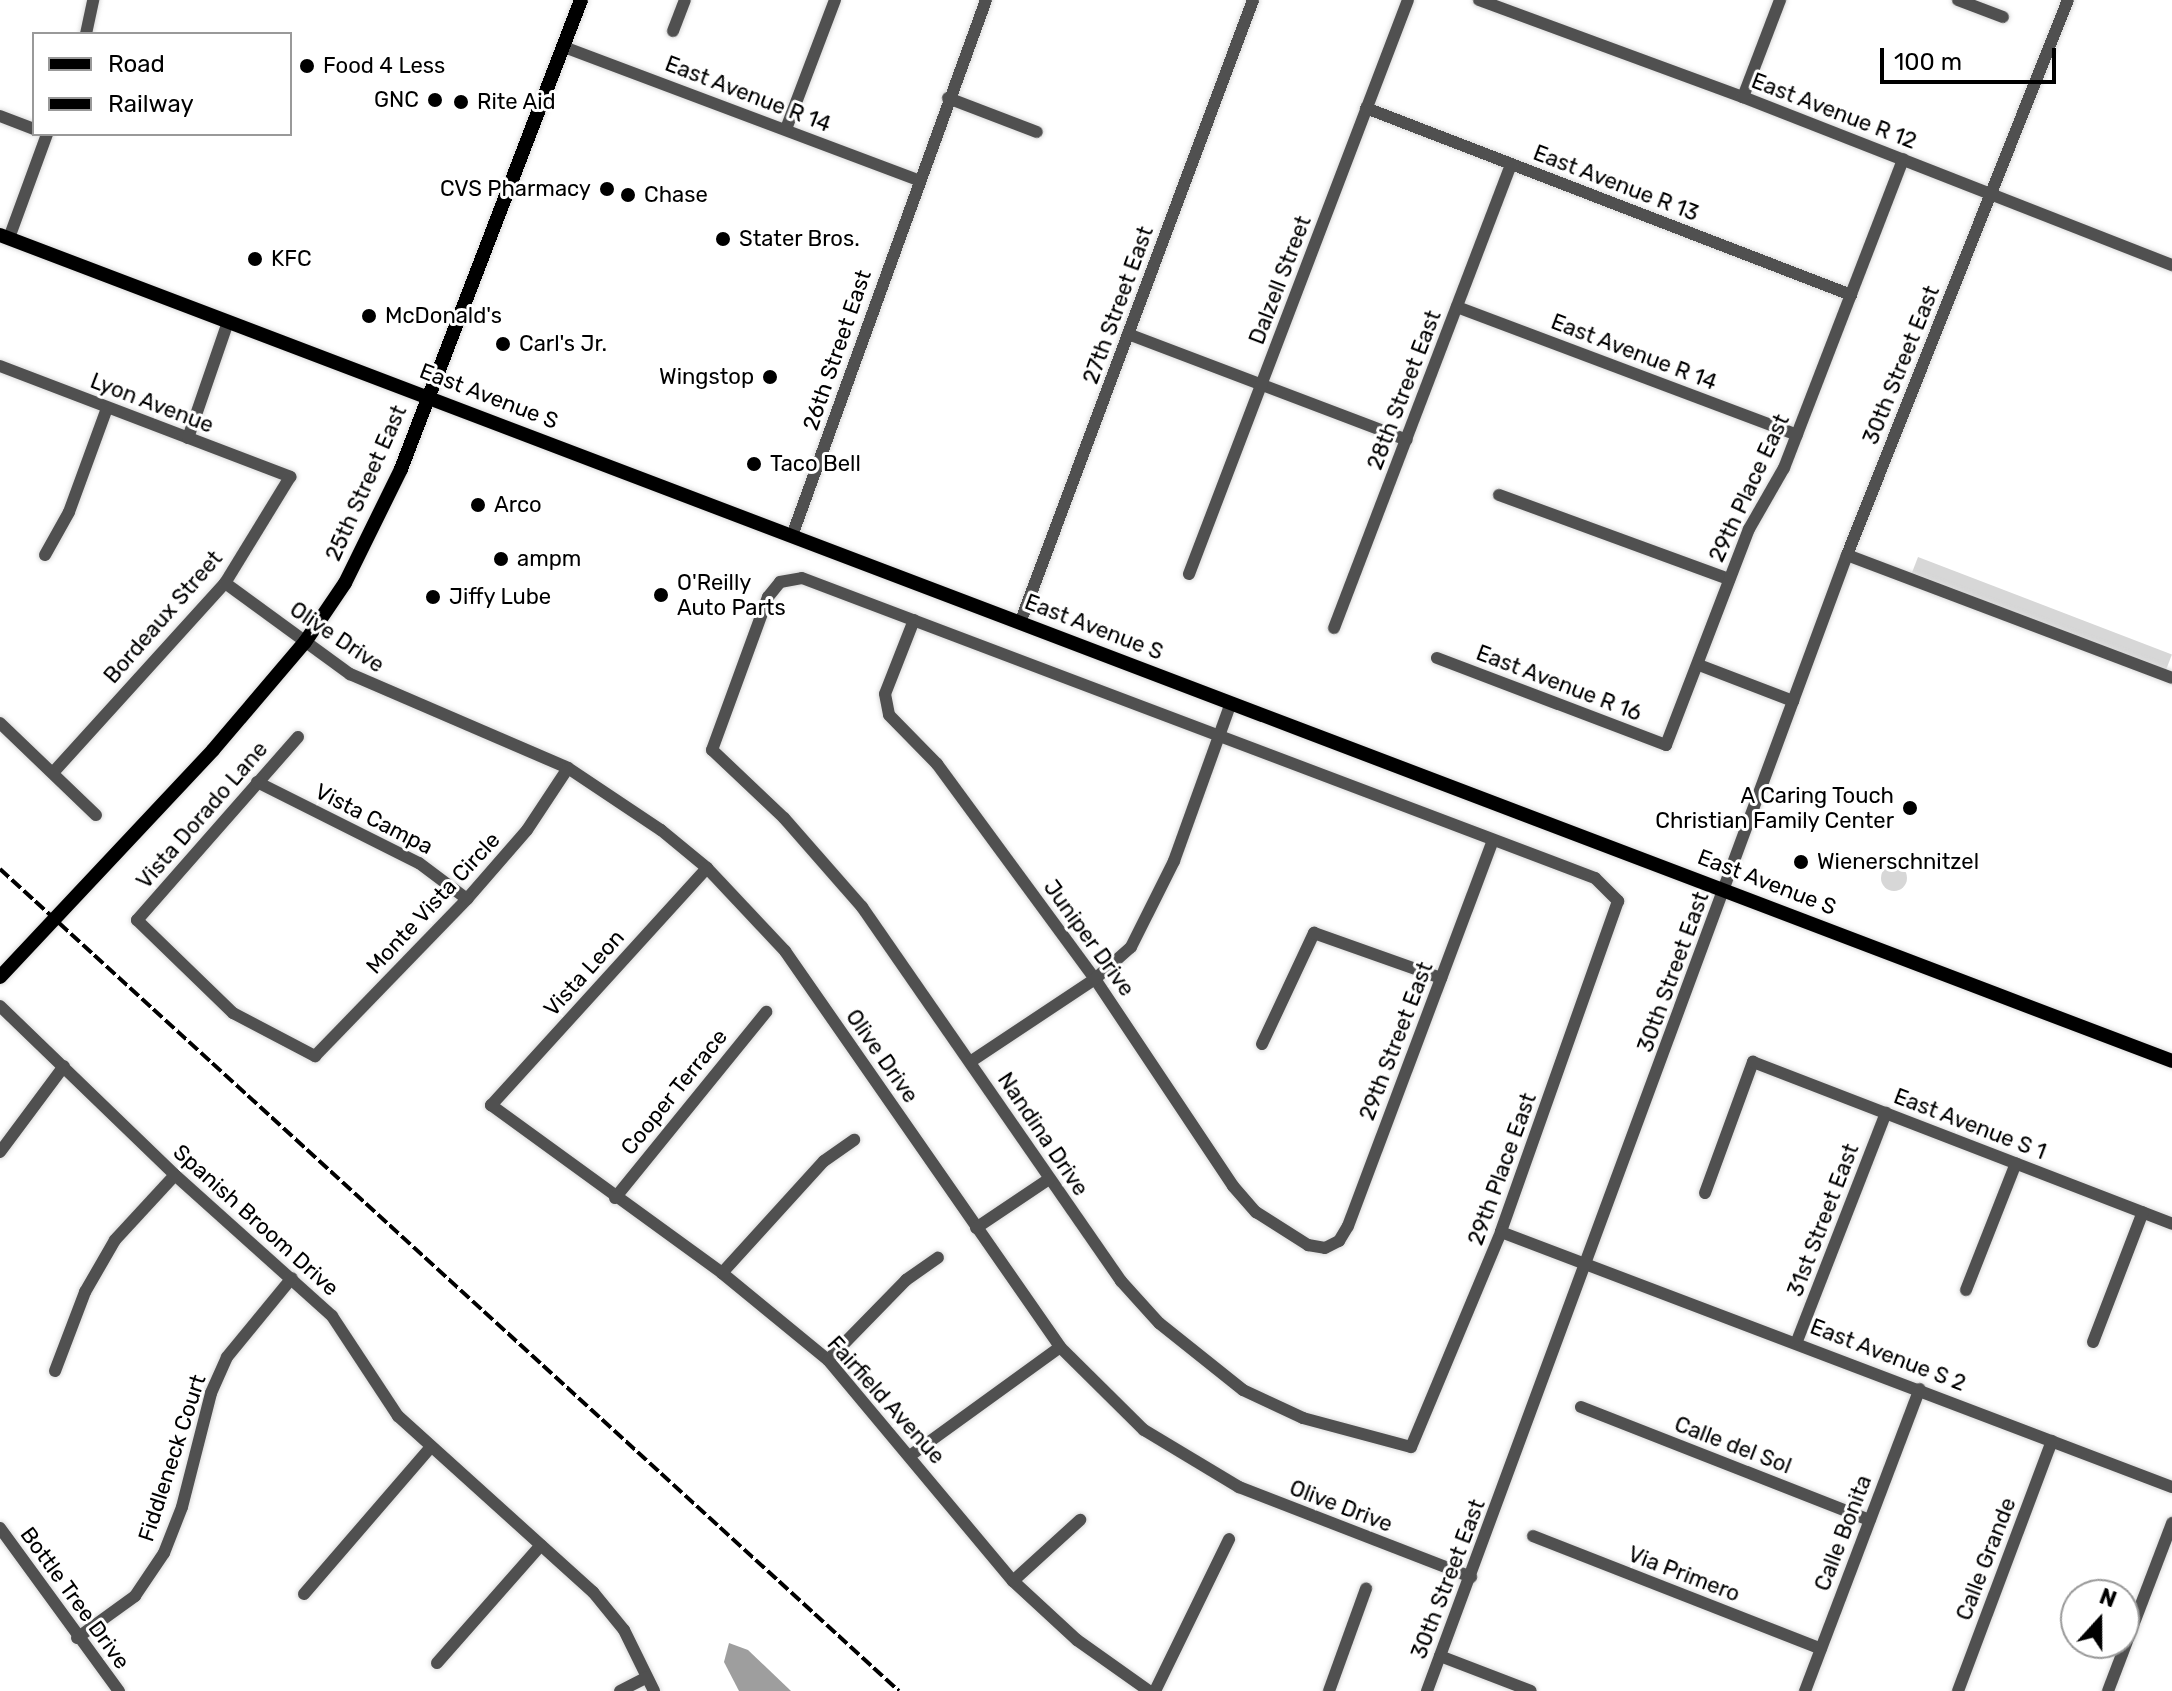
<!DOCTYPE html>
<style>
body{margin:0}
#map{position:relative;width:2172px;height:1691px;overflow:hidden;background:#fff;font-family:Rubik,sans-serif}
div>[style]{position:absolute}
.green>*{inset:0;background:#d7d7d7;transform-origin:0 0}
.round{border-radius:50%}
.water>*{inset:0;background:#9e9e9e}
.roads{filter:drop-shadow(0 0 2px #dbdbdb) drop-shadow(0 0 2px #dbdbdb)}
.minor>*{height:12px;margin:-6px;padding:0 6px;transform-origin:6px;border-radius:6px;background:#505050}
.major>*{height:14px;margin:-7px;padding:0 7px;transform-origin:7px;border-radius:7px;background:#000}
.rail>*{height:4px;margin-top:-2px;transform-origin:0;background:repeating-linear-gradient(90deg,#000 0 12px,transparent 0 16px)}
.dots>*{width:22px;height:22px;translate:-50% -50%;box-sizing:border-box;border:4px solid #fff;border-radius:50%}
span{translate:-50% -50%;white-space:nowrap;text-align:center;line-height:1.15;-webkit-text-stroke:6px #fff;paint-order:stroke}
.poi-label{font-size:22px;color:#000}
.left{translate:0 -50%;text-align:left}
.right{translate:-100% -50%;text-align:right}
.street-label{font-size:22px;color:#000}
.legend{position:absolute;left:32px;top:32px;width:260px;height:104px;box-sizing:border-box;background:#fff;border:2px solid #999;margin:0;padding:10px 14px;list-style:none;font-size:24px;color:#000}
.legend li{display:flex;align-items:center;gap:16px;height:40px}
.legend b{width:40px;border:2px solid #999}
.north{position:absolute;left:2060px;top:1579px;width:80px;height:80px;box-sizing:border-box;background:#fff;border:2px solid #999;border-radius:50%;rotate:21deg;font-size:22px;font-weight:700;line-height:32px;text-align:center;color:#000}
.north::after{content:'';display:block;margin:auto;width:28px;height:36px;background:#000;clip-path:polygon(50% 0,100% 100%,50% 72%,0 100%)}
.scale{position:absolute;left:1880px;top:48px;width:176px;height:36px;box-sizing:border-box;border:4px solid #000;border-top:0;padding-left:10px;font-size:24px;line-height:28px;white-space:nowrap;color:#000;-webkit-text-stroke:6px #fff;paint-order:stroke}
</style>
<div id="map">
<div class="green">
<div style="left:1918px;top:557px;width:272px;height:17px;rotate:21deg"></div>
<div class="round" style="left:1881px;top:865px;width:26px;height:26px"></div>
</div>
<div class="water">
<div style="clip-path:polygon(729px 1643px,748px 1650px,791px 1691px,739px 1691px,724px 1662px)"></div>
</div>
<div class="roads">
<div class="minor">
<div style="left:1479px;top:0;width:281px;rotate:20.2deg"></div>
<div style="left:1743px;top:97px;width:461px;rotate:21.4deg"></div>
<div style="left:1958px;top:0;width:48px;rotate:20.7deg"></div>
<div style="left:673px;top:31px;width:33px;rotate:-69deg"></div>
<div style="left:86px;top:34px;width:35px;rotate:-78deg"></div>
<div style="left:564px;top:47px;width:378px;rotate:20.6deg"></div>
<div style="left:1743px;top:97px;width:104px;rotate:-69.1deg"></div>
<div style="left:948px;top:98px;width:95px;rotate:20.9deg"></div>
<div style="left:1366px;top:108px;width:520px;rotate:21.08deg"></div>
<div style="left:0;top:116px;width:36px;rotate:21deg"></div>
<div style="left:786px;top:129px;width:138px;rotate:-69.2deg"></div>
<div style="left:9px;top:238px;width:111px;rotate:-69.9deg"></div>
<div style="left:1457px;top:307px;width:363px;rotate:20.6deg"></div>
<div style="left:1128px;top:334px;width:298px;rotate:20.8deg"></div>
<div style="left:0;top:366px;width:311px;rotate:20.9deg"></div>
<div style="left:290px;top:477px;width:124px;rotate:121.5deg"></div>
<div style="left:225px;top:583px;width:256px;rotate:132.2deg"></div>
<div style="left:188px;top:438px;width:123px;rotate:-71deg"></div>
<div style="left:1499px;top:495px;width:245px;rotate:20.1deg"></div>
<div style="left:793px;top:533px;width:567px;rotate:-70.09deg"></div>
<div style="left:45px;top:555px;width:49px;rotate:-60.8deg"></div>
<div style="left:69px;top:512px;width:111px;rotate:-69.9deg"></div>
<div style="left:1847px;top:555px;width:347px;rotate:20.7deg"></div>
<div style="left:1189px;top:574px;width:614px;rotate:-69.12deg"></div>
<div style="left:802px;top:578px;width:848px;rotate:20.72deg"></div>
<div style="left:1595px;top:878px;width:33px;rotate:45deg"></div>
<div style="left:1618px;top:901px;width:351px;rotate:109.5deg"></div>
<div style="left:1501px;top:1232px;width:233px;rotate:112.7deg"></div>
<div style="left:1411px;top:1447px;width:112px;rotate:-165deg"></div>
<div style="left:1303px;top:1418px;width:66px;rotate:-155deg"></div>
<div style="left:1243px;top:1390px;width:107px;rotate:-141.4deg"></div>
<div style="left:1159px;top:1323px;width:57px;rotate:-132.1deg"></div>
<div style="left:1121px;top:1281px;width:455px;rotate:-124.7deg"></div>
<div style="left:862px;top:907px;width:118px;rotate:-131.2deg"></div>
<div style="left:784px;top:818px;width:99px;rotate:-136.6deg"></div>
<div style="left:712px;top:750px;width:163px;rotate:-69.9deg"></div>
<div style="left:768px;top:597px;width:19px;rotate:-51deg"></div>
<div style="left:780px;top:582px;width:22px;rotate:-10deg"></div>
<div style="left:225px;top:583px;width:155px;rotate:36.1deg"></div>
<div style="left:350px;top:674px;width:237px;rotate:23.3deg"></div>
<div style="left:568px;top:768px;width:112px;rotate:33.7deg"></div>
<div style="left:661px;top:830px;width:60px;rotate:39.6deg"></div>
<div style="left:707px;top:868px;width:114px;rotate:46.8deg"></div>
<div style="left:785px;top:951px;width:482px;rotate:55.2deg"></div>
<div style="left:1060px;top:1347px;width:118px;rotate:44.7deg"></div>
<div style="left:1144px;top:1430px;width:111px;rotate:31deg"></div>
<div style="left:1239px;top:1487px;width:249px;rotate:21.2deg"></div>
<div style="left:914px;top:620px;width:79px;rotate:111.4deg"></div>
<div style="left:885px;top:694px;width:21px;rotate:79deg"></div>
<div style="left:889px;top:715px;width:69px;rotate:45.6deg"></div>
<div style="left:937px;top:764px;width:267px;rotate:53.7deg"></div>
<div style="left:1095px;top:979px;width:249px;rotate:56.3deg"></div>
<div style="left:1233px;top:1186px;width:35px;rotate:49deg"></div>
<div style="left:1256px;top:1212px;width:62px;rotate:32.4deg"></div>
<div style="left:1308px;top:1245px;width:17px;rotate:10deg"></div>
<div style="left:1325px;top:1248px;width:16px;rotate:-27deg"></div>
<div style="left:1339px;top:1241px;width:17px;rotate:-59deg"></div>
<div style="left:1348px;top:1226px;width:412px;rotate:-69.4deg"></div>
<div style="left:1020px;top:623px;width:665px;rotate:-69.49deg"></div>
<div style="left:1334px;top:628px;width:496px;rotate:-69.1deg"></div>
<div style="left:1437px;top:658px;width:245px;rotate:20.8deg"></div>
<div style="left:1666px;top:745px;width:231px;rotate:-69deg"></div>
<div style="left:1749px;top:529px;width:70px;rotate:-60.2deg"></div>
<div style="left:1784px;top:468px;width:331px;rotate:-68.9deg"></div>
<div style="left:1699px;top:665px;width:101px;rotate:21deg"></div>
<div style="left:0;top:723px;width:133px;rotate:43.8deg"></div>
<div style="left:298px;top:737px;width:244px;rotate:131.3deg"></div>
<div style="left:137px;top:920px;width:134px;rotate:44.1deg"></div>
<div style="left:233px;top:1013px;width:93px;rotate:27.7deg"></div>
<div style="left:315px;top:1056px;width:219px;rotate:-45.9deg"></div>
<div style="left:467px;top:899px;width:91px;rotate:-49deg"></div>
<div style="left:527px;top:830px;width:74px;rotate:-56.5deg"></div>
<div style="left:257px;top:782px;width:181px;rotate:26.6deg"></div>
<div style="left:419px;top:863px;width:60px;rotate:36.9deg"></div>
<div style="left:707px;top:868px;width:321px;rotate:132.3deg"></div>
<div style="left:491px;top:1105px;width:286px;rotate:36deg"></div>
<div style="left:722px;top:1273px;width:137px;rotate:39.4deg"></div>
<div style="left:828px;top:1360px;width:288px;rotate:50.1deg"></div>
<div style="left:1013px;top:1581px;width:87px;rotate:42.7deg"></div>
<div style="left:1077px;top:1640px;width:88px;rotate:35.3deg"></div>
<div style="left:0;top:1006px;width:243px;rotate:44deg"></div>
<div style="left:175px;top:1175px;width:211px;rotate:41.9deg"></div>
<div style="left:332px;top:1316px;width:120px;rotate:56.6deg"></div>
<div style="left:398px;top:1416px;width:263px;rotate:42.1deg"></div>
<div style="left:593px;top:1592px;width:49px;rotate:50.8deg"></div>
<div style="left:624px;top:1630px;width:68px;rotate:63.8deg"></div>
<div style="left:1262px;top:1044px;width:123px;rotate:-64.9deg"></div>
<div style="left:1314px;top:933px;width:135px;rotate:19.5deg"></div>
<div style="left:970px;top:1062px;width:150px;rotate:-33.6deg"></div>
<div style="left:1095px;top:979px;width:48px;rotate:-41.6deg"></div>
<div style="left:1131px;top:947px;width:96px;rotate:-63.4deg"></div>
<div style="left:1174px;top:861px;width:168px;rotate:-70.2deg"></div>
<div style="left:0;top:1152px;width:107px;rotate:-53.3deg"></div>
<div style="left:1705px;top:1193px;width:140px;rotate:-69.9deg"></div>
<div style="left:1753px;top:1062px;width:449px;rotate:21.1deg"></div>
<div style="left:615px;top:1198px;width:240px;rotate:-50.9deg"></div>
<div style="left:976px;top:1228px;width:88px;rotate:-33.9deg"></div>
<div style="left:1501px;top:1232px;width:718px;rotate:20.81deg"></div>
<div style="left:722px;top:1273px;width:151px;rotate:-47.7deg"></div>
<div style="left:824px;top:1161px;width:37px;rotate:-35deg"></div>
<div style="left:1966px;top:1290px;width:136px;rotate:-68.5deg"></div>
<div style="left:1797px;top:1341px;width:245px;rotate:-68.7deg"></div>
<div style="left:2093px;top:1342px;width:139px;rotate:-69deg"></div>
<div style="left:828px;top:1360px;width:112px;rotate:-45.7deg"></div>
<div style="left:906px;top:1280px;width:39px;rotate:-35deg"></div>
<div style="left:55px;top:1371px;width:85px;rotate:-69.2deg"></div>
<div style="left:85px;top:1292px;width:60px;rotate:-60deg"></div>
<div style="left:115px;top:1240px;width:88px;rotate:-47.3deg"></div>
<div style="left:1581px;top:1407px;width:310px;rotate:21.4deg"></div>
<div style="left:911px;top:1455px;width:184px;rotate:-35.9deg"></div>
<div style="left:0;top:1528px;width:202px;rotate:53.9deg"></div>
<div style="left:1533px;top:1536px;width:309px;rotate:21.4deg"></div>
<div style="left:1013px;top:1581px;width:91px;rotate:-42.3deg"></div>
<div style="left:304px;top:1594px;width:194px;rotate:-49.2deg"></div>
<div style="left:77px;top:1638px;width:72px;rotate:-35.9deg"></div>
<div style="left:135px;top:1596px;width:52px;rotate:-56deg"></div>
<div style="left:164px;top:1553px;width:49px;rotate:-68.6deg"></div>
<div style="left:182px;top:1507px;width:118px;rotate:-75.7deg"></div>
<div style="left:211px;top:1393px;width:39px;rotate:-66deg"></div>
<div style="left:227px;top:1357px;width:102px;rotate:-50.6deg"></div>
<div style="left:1440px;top:1656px;width:97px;rotate:21deg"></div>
<div style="left:437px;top:1663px;width:157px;rotate:-48.6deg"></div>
<div style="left:620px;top:1691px;width:30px;rotate:-27deg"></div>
<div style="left:1155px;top:1691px;width:169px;rotate:-64deg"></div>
<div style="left:1329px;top:1691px;width:109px;rotate:-70.1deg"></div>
<div style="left:1427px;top:1691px;width:1211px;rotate:-69.71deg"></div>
<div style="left:1847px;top:555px;width:597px;rotate:-68.29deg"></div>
<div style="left:1805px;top:1691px;width:323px;rotate:-69.2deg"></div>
<div style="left:1958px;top:1691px;width:267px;rotate:-69.4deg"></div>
<div style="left:2108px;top:1691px;width:180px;rotate:-69.1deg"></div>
</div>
<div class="major">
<div style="left:0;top:235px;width:2324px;rotate:20.82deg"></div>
<div style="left:0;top:977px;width:311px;rotate:-46.8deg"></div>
<div style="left:213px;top:750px;width:142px;rotate:-49.6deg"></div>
<div style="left:305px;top:642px;width:71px;rotate:-55.9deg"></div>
<div style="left:345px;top:583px;width:127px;rotate:-63.8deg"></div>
<div style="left:401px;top:469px;width:502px;rotate:-69deg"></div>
</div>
</div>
<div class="rail">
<div style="left:0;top:869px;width:1218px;rotate:42.44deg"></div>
</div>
<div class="dots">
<div style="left:307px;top:66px;background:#000"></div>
<div style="left:435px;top:100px;background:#000"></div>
<div style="left:461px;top:102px;background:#000"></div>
<div style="left:607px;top:189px;background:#000"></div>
<div style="left:628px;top:195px;background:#000"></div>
<div style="left:723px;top:239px;background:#000"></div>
<div style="left:255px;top:259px;background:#000"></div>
<div style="left:369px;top:316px;background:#000"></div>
<div style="left:503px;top:344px;background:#000"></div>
<div style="left:770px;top:377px;background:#000"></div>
<div style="left:754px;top:464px;background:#000"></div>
<div style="left:478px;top:505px;background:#000"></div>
<div style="left:501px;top:559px;background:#000"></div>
<div style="left:661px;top:595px;background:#000"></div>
<div style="left:433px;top:597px;background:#000"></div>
<div style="left:1910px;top:808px;background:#000"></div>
<div style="left:1801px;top:862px;background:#000"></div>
</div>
<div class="poi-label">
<span class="left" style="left:323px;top:66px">Food 4 Less</span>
<span class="right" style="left:419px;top:100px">GNC</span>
<span class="left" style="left:477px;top:102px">Rite Aid</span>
<span class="right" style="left:591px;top:189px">CVS Pharmacy</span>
<span class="left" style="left:644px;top:195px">Chase</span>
<span class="left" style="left:739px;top:239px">Stater Bros.</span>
<span class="left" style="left:271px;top:259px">KFC</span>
<span class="left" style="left:385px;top:316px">McDonald's</span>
<span class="left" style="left:519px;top:344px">Carl's Jr.</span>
<span class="right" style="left:754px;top:377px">Wingstop</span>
<span class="left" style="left:770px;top:464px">Taco Bell</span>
<span class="left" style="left:494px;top:505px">Arco</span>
<span class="left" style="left:517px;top:559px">ampm</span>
<span class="left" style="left:677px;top:595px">O'Reilly<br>Auto Parts</span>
<span class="left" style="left:449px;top:597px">Jiffy Lube</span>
<span class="right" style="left:1894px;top:808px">A Caring Touch<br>Christian Family Center</span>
<span class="left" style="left:1817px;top:862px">Wienerschnitzel</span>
</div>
<div class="street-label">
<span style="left:748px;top:94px;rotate:21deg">East Avenue R 14</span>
<span style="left:1834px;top:111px;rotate:21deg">East Avenue R 12</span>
<span style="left:1616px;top:183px;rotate:21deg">East Avenue R 13</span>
<span style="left:1280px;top:280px;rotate:-69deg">Dalzell Street</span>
<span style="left:1118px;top:305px;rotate:-70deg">27th Street East</span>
<span style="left:837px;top:350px;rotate:-71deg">26th Street East</span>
<span style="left:1634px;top:352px;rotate:21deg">East Avenue R 14</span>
<span style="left:1901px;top:365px;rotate:-68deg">30th Street East</span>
<span style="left:1404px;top:390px;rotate:-69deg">28th Street East</span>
<span style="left:489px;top:396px;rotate:21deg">East Avenue S</span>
<span style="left:152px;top:403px;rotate:21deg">Lyon Avenue</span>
<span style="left:366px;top:483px;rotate:-66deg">25th Street East</span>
<span style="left:1749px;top:488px;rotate:-65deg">29th Place East</span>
<span style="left:163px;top:617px;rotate:-49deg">Bordeaux Street</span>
<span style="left:1094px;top:627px;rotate:21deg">East Avenue S</span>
<span style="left:337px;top:637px;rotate:34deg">Olive Drive</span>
<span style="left:1559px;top:683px;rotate:21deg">East Avenue R 16</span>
<span style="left:202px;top:815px;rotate:-49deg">Vista Dorado Lane</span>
<span style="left:374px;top:819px;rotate:27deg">Vista Campa</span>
<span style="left:1767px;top:882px;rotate:21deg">East Avenue S</span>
<span style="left:433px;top:903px;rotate:-47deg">Monte Vista Circle</span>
<span style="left:1089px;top:938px;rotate:54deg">Juniper Drive</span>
<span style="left:1673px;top:972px;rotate:-70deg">30th Street East</span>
<span style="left:584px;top:973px;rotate:-48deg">Vista Leon</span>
<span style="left:1396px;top:1041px;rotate:-69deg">29th Street East</span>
<span style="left:882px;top:1056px;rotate:55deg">Olive Drive</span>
<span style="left:674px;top:1092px;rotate:-51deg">Cooper Terrace</span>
<span style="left:1970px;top:1124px;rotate:21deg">East Avenue S 1</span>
<span style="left:1043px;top:1134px;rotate:56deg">Nandina Drive</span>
<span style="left:1502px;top:1169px;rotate:-70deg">29th Place East</span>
<span style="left:256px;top:1220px;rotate:42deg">Spanish Broom Drive</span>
<span style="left:1823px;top:1220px;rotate:-69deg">31st Street East</span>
<span style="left:1888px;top:1355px;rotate:21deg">East Avenue S 2</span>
<span style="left:886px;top:1400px;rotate:48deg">Fairfield Avenue</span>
<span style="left:1733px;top:1445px;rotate:21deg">Calle del Sol</span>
<span style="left:172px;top:1458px;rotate:-72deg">Fiddleneck Court</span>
<span style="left:1341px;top:1506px;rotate:21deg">Olive Drive</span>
<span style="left:1843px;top:1533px;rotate:-69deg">Calle Bonita</span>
<span style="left:1986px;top:1559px;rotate:-69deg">Calle Grande</span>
<span style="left:1684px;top:1574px;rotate:21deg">Via Primero</span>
<span style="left:1448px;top:1579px;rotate:-69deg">30th Street East</span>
<span style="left:75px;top:1598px;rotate:54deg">Bottle Tree Drive</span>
</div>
<ul class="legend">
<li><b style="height:10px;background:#000"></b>Road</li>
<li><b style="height:10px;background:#000"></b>Railway</li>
</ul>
<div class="north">N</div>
<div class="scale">100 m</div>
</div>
